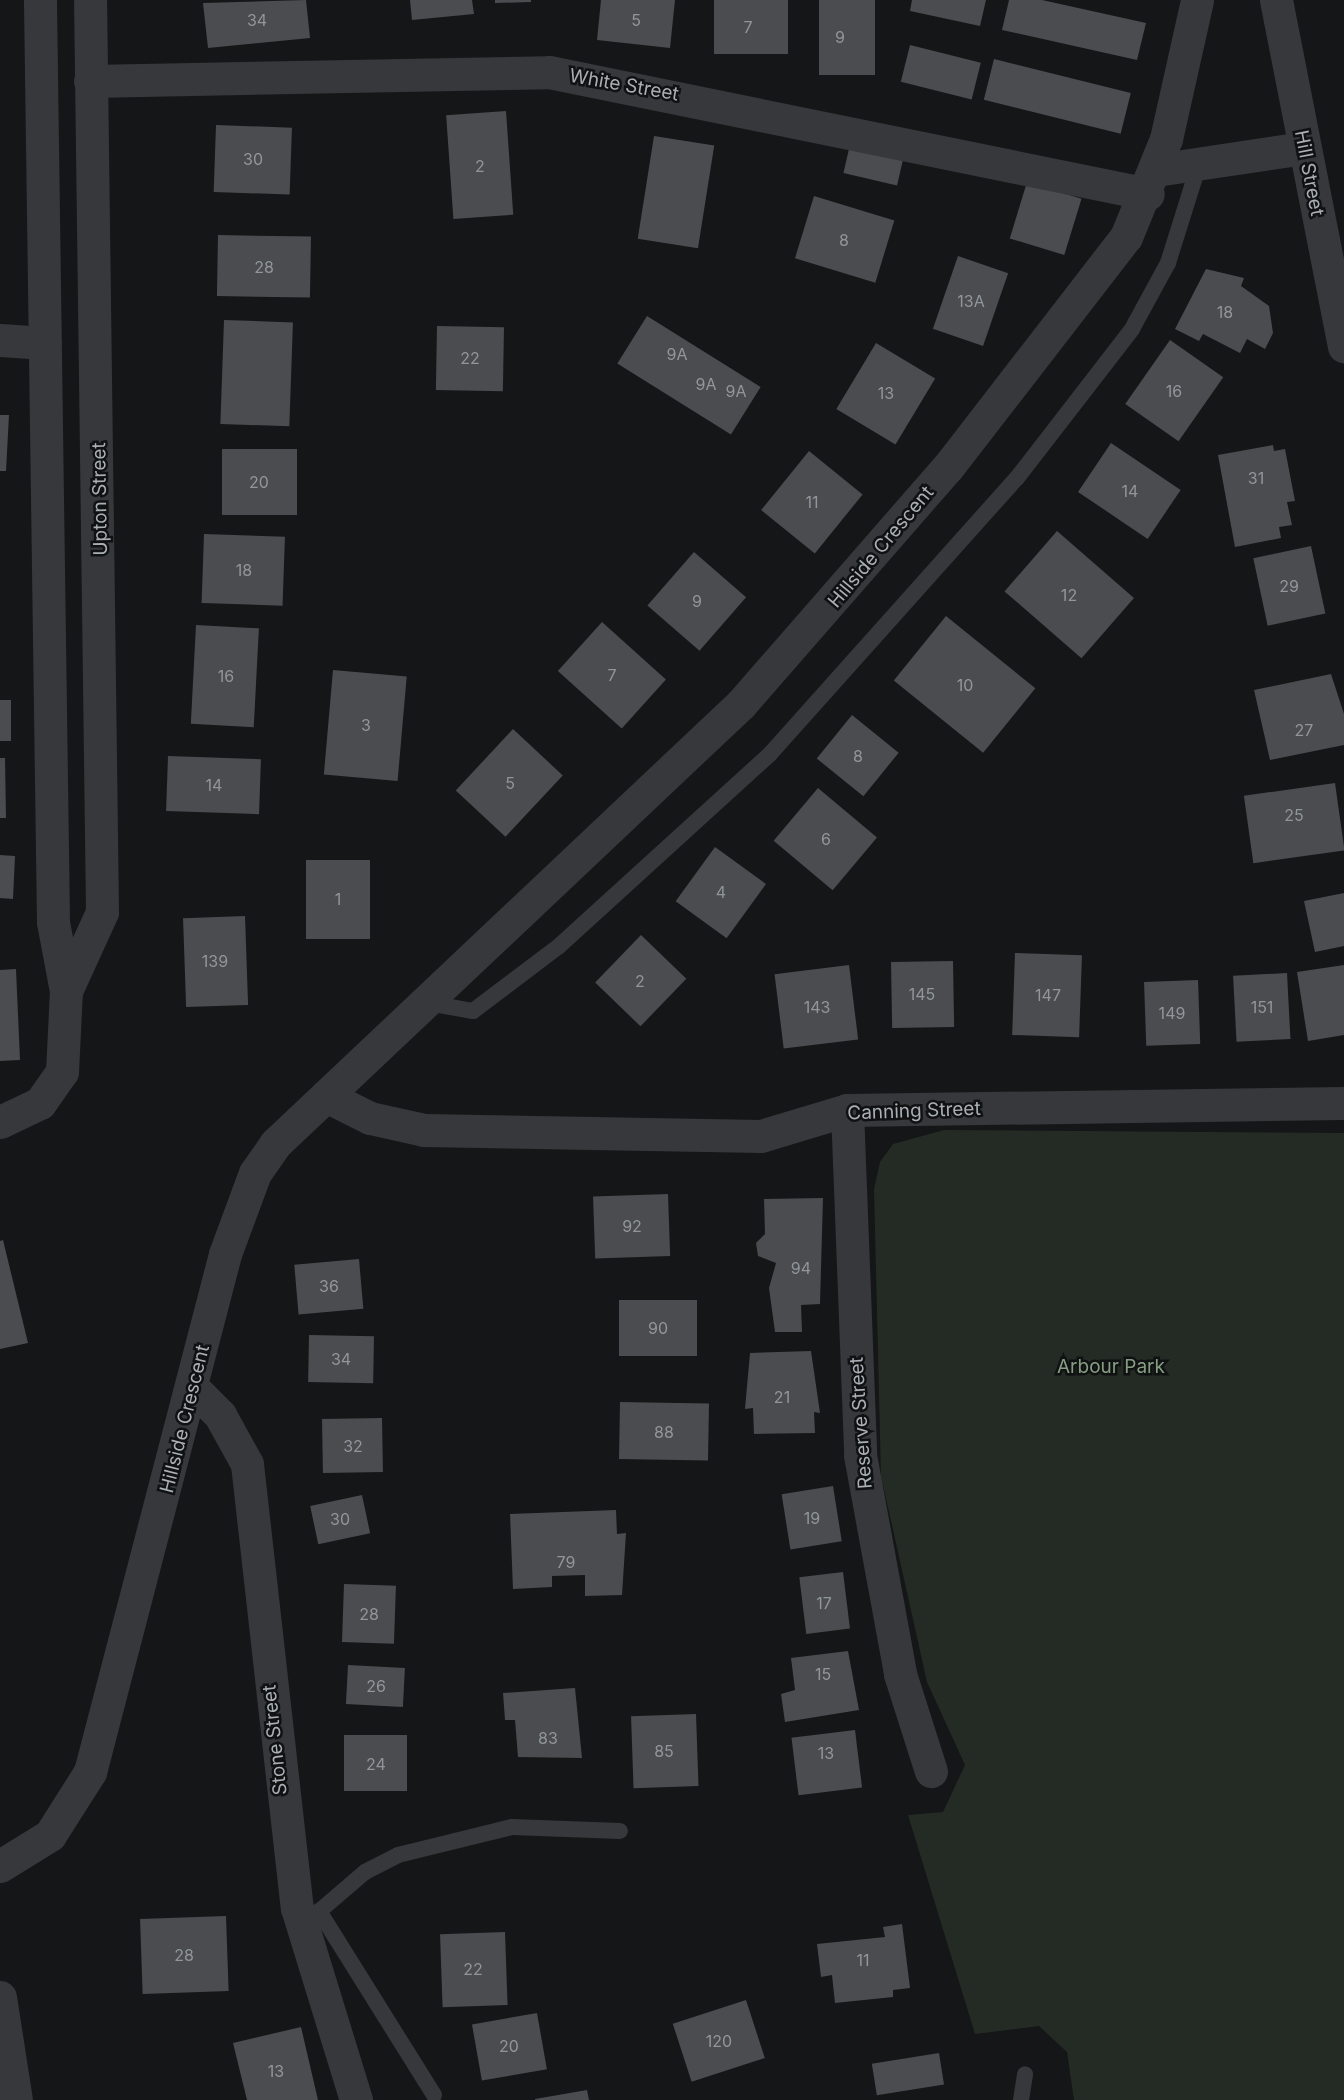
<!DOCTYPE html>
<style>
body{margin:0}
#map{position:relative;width:1344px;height:2100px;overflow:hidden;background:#151617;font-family:Inter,sans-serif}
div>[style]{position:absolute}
.green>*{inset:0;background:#242b24}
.building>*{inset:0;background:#4a4c4f;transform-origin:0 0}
.service>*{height:16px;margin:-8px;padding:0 8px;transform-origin:8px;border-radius:8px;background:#37383b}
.minor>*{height:33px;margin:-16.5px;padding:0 16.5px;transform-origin:16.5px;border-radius:16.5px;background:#37383b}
span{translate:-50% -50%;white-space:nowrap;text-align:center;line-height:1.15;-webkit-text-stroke:5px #101112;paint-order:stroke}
.number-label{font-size:16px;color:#91969c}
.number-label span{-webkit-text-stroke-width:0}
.street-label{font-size:19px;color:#a9afb5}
.park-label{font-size:19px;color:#859e82}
</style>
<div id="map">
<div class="green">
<div style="clip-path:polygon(944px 1130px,1344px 1133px,1344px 2100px,1074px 2100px,1067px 2052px,1039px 2026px,975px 2034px,908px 1815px,943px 1812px,965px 1765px,927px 1682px,881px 1476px,874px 1189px,880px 1162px,893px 1144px)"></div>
</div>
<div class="building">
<div style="clip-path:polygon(306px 0,310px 38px,208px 48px,203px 3px)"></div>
<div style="clip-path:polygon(410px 0,472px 0,474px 14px,412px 20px)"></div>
<div style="clip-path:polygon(495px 0,531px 0,531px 2px,495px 3px)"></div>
<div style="clip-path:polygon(601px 0,675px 0,670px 48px,597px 40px)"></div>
<div style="left:714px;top:0;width:74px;height:54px"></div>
<div style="left:819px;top:0;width:56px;height:75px"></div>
<div style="clip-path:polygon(912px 0,986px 0,980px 26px,910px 11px)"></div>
<div style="clip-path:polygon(1009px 0,1042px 0,1146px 23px,1137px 60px,1002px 30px)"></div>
<div style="left:910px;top:45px;width:73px;height:38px;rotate:14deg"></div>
<div style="left:994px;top:59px;width:141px;height:42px;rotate:14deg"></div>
<div style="left:506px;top:111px;width:104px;height:60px;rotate:86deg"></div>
<div style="left:216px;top:125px;width:76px;height:67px;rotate:2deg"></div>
<div style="left:654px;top:136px;width:61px;height:104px;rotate:9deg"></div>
<div style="left:852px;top:136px;width:55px;height:38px;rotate:13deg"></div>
<div style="left:1027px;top:182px;width:57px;height:59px;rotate:17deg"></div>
<div style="left:814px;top:196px;width:84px;height:65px;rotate:17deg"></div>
<div style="left:218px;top:235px;width:93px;height:61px;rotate:1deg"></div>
<div style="left:958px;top:256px;width:53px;height:77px;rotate:19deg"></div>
<div style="clip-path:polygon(1206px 269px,1244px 278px,1241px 286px,1269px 306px,1273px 333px,1265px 349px,1247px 339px,1240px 353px,1203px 334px,1199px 341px,1175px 329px)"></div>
<div style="left:647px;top:316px;width:134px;height:56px;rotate:32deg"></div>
<div style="left:224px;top:320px;width:69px;height:104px;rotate:2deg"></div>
<div style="left:437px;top:326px;width:67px;height:64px;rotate:1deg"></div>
<div style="left:1170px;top:340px;width:65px;height:78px;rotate:35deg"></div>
<div style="left:876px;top:343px;width:69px;height:77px;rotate:31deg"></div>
<div style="clip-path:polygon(0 415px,9px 415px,6px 471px,0 471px)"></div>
<div style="left:1111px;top:443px;width:84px;height:59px;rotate:34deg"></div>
<div style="clip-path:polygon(1273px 445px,1274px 451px,1285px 449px,1295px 501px,1287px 502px,1292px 525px,1279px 527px,1281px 538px,1235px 547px,1218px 455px)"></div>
<div style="left:222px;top:449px;width:75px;height:66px"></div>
<div style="left:809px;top:451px;width:69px;height:76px;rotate:39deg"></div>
<div style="left:1057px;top:531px;width:102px;height:80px;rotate:41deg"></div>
<div style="left:204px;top:534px;width:81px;height:69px;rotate:2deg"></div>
<div style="left:1311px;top:546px;width:69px;height:59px;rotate:78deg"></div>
<div style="left:694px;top:552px;width:69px;height:71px;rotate:41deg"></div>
<div style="left:946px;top:616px;width:115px;height:83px;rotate:39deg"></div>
<div style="left:602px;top:622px;width:86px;height:66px;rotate:42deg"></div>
<div style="left:196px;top:625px;width:63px;height:99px;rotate:3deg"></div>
<div style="left:333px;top:670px;width:74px;height:105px;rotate:5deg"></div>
<div style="clip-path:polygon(1331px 674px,1344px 714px,1344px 745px,1270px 760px,1254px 690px)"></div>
<div style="left:0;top:700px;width:11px;height:41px"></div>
<div style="left:852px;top:715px;width:60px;height:56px;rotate:39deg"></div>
<div style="left:513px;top:729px;width:68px;height:84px;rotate:43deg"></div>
<div style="left:168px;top:756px;width:93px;height:55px;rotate:2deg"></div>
<div style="clip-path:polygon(0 758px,5px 758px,6px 818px,0 818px)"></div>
<div style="left:1335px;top:783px;width:68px;height:92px;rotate:82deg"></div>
<div style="left:818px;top:788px;width:77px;height:69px;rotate:40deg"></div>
<div style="left:715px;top:847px;width:63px;height:67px;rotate:36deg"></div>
<div style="clip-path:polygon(0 855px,15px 856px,13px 899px,0 898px)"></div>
<div style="left:306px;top:860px;width:64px;height:79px"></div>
<div style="clip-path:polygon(1344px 893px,1344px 946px,1315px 952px,1304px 901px)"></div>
<div style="left:245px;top:916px;width:89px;height:62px;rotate:88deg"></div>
<div style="left:641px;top:935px;width:63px;height:66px;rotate:44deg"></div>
<div style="left:1015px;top:953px;width:67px;height:82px;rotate:2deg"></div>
<div style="left:953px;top:961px;width:66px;height:62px;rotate:89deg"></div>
<div style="left:849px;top:965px;width:75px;height:75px;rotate:83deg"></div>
<div style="clip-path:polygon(1344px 965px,1344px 1035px,1308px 1041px,1297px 972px)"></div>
<div style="clip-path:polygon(16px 969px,20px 1060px,0 1061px,0 970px)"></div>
<div style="left:1287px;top:973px;width:66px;height:54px;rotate:87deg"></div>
<div style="left:1198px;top:980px;width:64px;height:54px;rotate:88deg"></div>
<div style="left:668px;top:1194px;width:62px;height:75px;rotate:88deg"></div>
<div style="clip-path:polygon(823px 1198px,820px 1304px,801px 1305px,802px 1332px,775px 1332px,769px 1288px,776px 1263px,758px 1256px,756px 1243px,765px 1234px,764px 1199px)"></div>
<div style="clip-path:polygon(3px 1240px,28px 1343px,0 1349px,0 1241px)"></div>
<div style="left:359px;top:1259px;width:50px;height:65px;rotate:85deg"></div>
<div style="left:619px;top:1300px;width:78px;height:56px"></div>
<div style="left:309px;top:1335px;width:65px;height:47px;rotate:1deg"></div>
<div style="clip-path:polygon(811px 1351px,820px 1413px,814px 1412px,815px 1433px,754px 1434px,753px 1408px,745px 1409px,750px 1353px)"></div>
<div style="left:620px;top:1402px;width:89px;height:57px;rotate:1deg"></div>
<div style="left:382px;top:1418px;width:54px;height:60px;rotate:89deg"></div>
<div style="left:833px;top:1486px;width:56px;height:52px;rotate:81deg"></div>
<div style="left:362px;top:1495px;width:39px;height:53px;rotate:78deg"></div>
<div style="clip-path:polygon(616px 1510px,617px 1534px,626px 1533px,622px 1595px,585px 1596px,585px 1575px,552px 1576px,552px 1587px,513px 1589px,510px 1514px)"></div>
<div style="left:843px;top:1572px;width:57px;height:44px;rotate:83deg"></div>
<div style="left:344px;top:1584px;width:52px;height:58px;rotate:2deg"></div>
<div style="clip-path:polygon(848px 1651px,859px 1710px,785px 1722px,781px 1694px,795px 1690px,791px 1658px)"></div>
<div style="left:348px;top:1665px;width:57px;height:39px;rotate:3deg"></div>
<div style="clip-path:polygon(575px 1688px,582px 1758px,518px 1757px,515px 1720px,505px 1720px,503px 1693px)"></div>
<div style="left:696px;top:1714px;width:72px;height:65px;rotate:88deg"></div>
<div style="left:855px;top:1730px;width:58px;height:64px;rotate:83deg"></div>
<div style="left:407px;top:1735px;width:56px;height:63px;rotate:90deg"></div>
<div style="left:226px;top:1916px;width:75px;height:86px;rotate:88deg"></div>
<div style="clip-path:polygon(902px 1924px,910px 1988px,893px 1990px,893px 1997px,835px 2003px,832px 1975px,821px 1977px,817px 1944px,885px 1937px,883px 1927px)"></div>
<div style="left:505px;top:1932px;width:73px;height:65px;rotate:88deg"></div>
<div style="left:746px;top:2000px;width:61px;height:77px;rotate:72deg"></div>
<div style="left:537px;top:2013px;width:57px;height:66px;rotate:80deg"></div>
<div style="clip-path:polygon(301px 2027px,318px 2100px,247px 2100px,233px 2043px)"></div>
<div style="left:939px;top:2053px;width:32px;height:68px;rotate:81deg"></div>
<div style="clip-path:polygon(587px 2090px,589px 2100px,535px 2100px,535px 2099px)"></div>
</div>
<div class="service">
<div style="left:428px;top:1003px;width:46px;rotate:10.1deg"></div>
<div style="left:473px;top:1011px;width:106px;rotate:-37deg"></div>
<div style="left:558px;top:947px;width:287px;rotate:-42.3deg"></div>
<div style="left:770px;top:754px;width:370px;rotate:-48.2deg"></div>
<div style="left:1017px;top:478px;width:188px;rotate:-52.3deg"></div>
<div style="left:1132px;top:329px;width:75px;rotate:-61.4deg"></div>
<div style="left:1168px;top:263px;width:104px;rotate:-72.6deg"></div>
<div style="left:319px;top:1911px;width:217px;rotate:58deg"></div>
<div style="left:302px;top:1926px;width:83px;rotate:-40.6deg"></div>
<div style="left:365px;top:1872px;width:37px;rotate:-27deg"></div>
<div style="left:398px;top:1855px;width:117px;rotate:-13.8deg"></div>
<div style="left:512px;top:1827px;width:108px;rotate:2.1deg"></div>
<div style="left:1021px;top:2100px;width:26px;rotate:-81deg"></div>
</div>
<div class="minor">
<div style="left:1276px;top:0;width:353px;rotate:78.9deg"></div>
<div style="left:90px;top:81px;width:459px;rotate:-1.1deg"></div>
<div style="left:549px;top:72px;width:611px;rotate:11.51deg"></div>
<div style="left:1156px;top:170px;width:150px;rotate:-8.5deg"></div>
<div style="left:0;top:340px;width:45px;rotate:3.8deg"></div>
<div style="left:66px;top:991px;width:87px;rotate:-65.5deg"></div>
<div style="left:102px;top:912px;width:912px;rotate:-90.75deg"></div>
<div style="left:326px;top:1096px;width:49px;rotate:26.6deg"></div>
<div style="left:370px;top:1118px;width:55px;rotate:12.5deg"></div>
<div style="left:424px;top:1130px;width:337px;rotate:1deg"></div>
<div style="left:761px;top:1136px;width:90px;rotate:-16.8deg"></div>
<div style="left:847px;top:1110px;width:497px;rotate:-0.8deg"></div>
<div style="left:847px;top:1110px;width:345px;rotate:87.8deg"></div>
<div style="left:860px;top:1455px;width:223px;rotate:79.6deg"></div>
<div style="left:900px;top:1674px;width:102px;rotate:72.3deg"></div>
<div style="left:0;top:1122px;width:44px;rotate:-25.4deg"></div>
<div style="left:40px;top:1103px;width:38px;rotate:-55deg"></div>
<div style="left:62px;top:1072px;width:81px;rotate:-87.2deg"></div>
<div style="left:66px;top:991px;width:70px;rotate:-100.7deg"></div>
<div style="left:53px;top:922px;width:922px;rotate:-90.81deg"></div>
<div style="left:194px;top:1389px;width:37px;rotate:45deg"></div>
<div style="left:220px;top:1415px;width:56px;rotate:61.1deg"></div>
<div style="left:247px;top:1464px;width:447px;rotate:83.6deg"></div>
<div style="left:297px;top:1908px;width:201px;rotate:72.9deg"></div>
<div style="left:0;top:1866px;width:59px;rotate:-31.8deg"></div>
<div style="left:50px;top:1835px;width:75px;rotate:-57.6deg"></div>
<div style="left:90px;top:1772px;width:535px;rotate:-75.39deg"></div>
<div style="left:225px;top:1254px;width:86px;rotate:-69.7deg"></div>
<div style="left:255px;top:1173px;width:35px;rotate:-55deg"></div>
<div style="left:275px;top:1144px;width:641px;rotate:-43.36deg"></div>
<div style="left:741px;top:704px;width:315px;rotate:-48.9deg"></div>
<div style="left:948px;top:467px;width:291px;rotate:-52.3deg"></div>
<div style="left:1126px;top:237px;width:106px;rotate:-67.8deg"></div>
<div style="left:1166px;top:139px;width:142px;rotate:-77.4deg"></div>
<div style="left:0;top:1997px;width:104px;rotate:81.2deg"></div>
</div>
<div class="number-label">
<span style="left:257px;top:20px">34</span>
<span style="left:636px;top:20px">5</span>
<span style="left:748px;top:27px">7</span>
<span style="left:840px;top:37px">9</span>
<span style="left:253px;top:159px">30</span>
<span style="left:480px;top:166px">2</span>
<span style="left:844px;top:240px">8</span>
<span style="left:264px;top:267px">28</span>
<span style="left:971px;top:301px">13A</span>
<span style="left:1225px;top:312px">18</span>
<span style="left:677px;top:354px">9A</span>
<span style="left:470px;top:358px">22</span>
<span style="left:706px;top:384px">9A</span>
<span style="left:736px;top:391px">9A</span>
<span style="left:1174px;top:391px">16</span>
<span style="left:886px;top:393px">13</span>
<span style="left:1256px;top:478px">31</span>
<span style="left:259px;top:482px">20</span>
<span style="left:1130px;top:491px">14</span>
<span style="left:812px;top:502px">11</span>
<span style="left:244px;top:570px">18</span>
<span style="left:1289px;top:586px">29</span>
<span style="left:1069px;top:595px">12</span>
<span style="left:697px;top:601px">9</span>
<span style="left:612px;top:675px">7</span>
<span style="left:226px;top:676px">16</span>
<span style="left:965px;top:685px">10</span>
<span style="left:366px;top:725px">3</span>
<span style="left:1304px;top:730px">27</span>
<span style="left:858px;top:756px">8</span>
<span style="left:510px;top:783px">5</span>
<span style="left:214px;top:785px">14</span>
<span style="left:1294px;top:815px">25</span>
<span style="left:826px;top:839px">6</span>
<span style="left:721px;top:892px">4</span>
<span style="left:338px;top:899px">1</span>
<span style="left:215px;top:961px">139</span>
<span style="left:640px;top:981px">2</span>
<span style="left:922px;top:994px">145</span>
<span style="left:1048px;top:995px">147</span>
<span style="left:817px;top:1007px">143</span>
<span style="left:1262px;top:1007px">151</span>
<span style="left:1172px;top:1013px">149</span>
<span style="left:632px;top:1226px">92</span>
<span style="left:801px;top:1268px">94</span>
<span style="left:329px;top:1286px">36</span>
<span style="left:658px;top:1328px">90</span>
<span style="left:341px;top:1359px">34</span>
<span style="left:782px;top:1397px">21</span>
<span style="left:664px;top:1432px">88</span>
<span style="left:353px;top:1446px">32</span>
<span style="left:812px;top:1518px">19</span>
<span style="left:340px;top:1519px">30</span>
<span style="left:566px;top:1562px">79</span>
<span style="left:824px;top:1603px">17</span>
<span style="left:369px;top:1614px">28</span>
<span style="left:823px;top:1674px">15</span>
<span style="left:376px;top:1686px">26</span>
<span style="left:548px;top:1738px">83</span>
<span style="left:664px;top:1751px">85</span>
<span style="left:826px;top:1753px">13</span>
<span style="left:376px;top:1764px">24</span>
<span style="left:184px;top:1955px">28</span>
<span style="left:863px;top:1960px">11</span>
<span style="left:473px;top:1969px">22</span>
<span style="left:719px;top:2041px">120</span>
<span style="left:509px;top:2046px">20</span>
<span style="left:276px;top:2071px">13</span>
</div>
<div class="street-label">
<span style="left:624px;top:85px;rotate:10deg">White Street</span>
<span style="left:1309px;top:173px;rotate:79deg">Hill Street</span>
<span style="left:100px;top:499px;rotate:-91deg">Upton Street</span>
<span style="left:881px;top:547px;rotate:-50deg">Hillside Crescent</span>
<span style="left:914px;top:1111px;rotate:-2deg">Canning Street</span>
<span style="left:185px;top:1419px;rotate:-76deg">Hillside Crescent</span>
<span style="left:861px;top:1423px;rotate:-94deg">Reserve Street</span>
<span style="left:275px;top:1740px;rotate:-96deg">Stone Street</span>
</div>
<div class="park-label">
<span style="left:1111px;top:1367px">Arbour Park</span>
</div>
</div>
